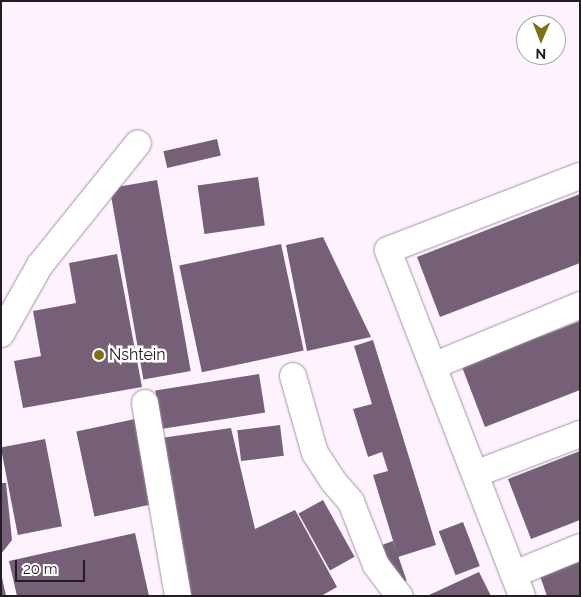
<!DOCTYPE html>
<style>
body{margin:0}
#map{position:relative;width:581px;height:597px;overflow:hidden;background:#fdf2fe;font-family:Raleway,sans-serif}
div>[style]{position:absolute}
.building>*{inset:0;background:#756077;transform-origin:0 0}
.roads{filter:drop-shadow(0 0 1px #a493a5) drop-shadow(0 0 1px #a493a5)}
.minor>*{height:26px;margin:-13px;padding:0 13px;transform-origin:13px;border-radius:13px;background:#fff}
.dots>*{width:14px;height:14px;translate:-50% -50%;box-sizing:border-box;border:2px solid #fff;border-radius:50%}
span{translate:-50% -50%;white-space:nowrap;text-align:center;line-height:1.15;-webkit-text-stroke:5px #fff;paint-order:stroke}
.poi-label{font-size:16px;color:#231c23}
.left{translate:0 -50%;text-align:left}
.frame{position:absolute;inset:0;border:2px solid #231c23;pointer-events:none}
.north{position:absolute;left:516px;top:15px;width:50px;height:50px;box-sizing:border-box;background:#fff;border:1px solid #a7a4a7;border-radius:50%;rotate:181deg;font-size:14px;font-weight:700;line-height:20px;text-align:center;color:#231c23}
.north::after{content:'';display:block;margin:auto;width:18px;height:22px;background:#7c7315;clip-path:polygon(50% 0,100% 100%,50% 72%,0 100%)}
.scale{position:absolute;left:15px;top:560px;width:70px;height:22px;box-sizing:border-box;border:2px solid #231c23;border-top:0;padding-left:6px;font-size:15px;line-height:18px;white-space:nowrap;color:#231c23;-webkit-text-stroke:4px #fff;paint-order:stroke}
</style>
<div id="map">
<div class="building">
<div style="left:217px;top:139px;width:17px;height:55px;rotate:77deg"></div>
<div style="left:258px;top:177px;width:49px;height:61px;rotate:82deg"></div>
<div style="left:157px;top:180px;width:194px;height:48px;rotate:80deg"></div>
<div style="clip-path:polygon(580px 194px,580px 263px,440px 317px,417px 257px)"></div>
<div style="clip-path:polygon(323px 237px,371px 337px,307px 351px,286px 245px)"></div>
<div style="left:281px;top:244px;width:109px;height:104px;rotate:78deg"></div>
<div style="clip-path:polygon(117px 254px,142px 387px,23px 408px,14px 361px,41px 356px,33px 311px,76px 303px,69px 263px)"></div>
<div style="clip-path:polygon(580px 321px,580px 390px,485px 427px,462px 367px)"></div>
<div style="clip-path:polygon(373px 340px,436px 545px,398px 557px,373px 475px,388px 471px,382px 452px,368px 457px,353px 409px,372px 404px,354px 346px)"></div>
<div style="left:259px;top:374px;width:39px;height:105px;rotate:81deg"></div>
<div style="left:135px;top:419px;width:87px;height:60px;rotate:78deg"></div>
<div style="left:280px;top:425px;width:31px;height:43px;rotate:83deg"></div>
<div style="clip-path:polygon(231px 428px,255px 529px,295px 510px,337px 587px,321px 596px,190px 596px,161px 438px)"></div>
<div style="left:45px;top:439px;width:89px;height:45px;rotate:79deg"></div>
<div style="clip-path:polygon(580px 451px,580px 520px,531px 539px,508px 479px)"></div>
<div style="clip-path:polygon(1px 483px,6px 483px,12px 540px,1px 554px)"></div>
<div style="left:323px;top:500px;width:65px;height:28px;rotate:61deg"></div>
<div style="left:463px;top:522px;width:47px;height:26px;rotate:69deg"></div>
<div style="clip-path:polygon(135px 533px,149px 596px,17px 596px,9px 561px)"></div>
<div style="left:393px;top:541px;width:42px;height:15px;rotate:71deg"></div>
<div style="clip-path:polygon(580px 557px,580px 596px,547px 596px,539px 573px)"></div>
<div style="clip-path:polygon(479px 572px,491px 596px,427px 596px)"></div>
<div style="clip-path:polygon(1px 578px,2px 578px,6px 596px,1px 596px)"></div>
</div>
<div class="roads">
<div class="minor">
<div style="left:1px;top:334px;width:79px;rotate:-60.5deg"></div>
<div style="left:40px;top:265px;width:156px;rotate:-51.2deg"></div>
<div style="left:433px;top:366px;width:159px;rotate:-22.5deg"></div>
<div style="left:293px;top:376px;width:80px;rotate:74.1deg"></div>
<div style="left:315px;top:453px;width:33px;rotate:57deg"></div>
<div style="left:333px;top:481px;width:28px;rotate:49deg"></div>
<div style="left:351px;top:502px;width:68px;rotate:68.4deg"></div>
<div style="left:376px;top:565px;width:39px;rotate:53deg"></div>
<div style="left:145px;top:403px;width:196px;rotate:80.3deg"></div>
<div style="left:475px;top:474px;width:112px;rotate:-20.9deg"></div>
<div style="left:514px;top:574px;width:71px;rotate:-22.2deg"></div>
<div style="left:522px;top:596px;width:371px;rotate:-111.2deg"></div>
<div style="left:388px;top:250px;width:206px;rotate:-21.1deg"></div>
</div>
</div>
<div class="dots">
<div style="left:99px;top:355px;background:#7c7315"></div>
</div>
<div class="poi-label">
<span class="left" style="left:109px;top:355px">Nshtein</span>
</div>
<div class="frame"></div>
<div class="north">N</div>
<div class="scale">20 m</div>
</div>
